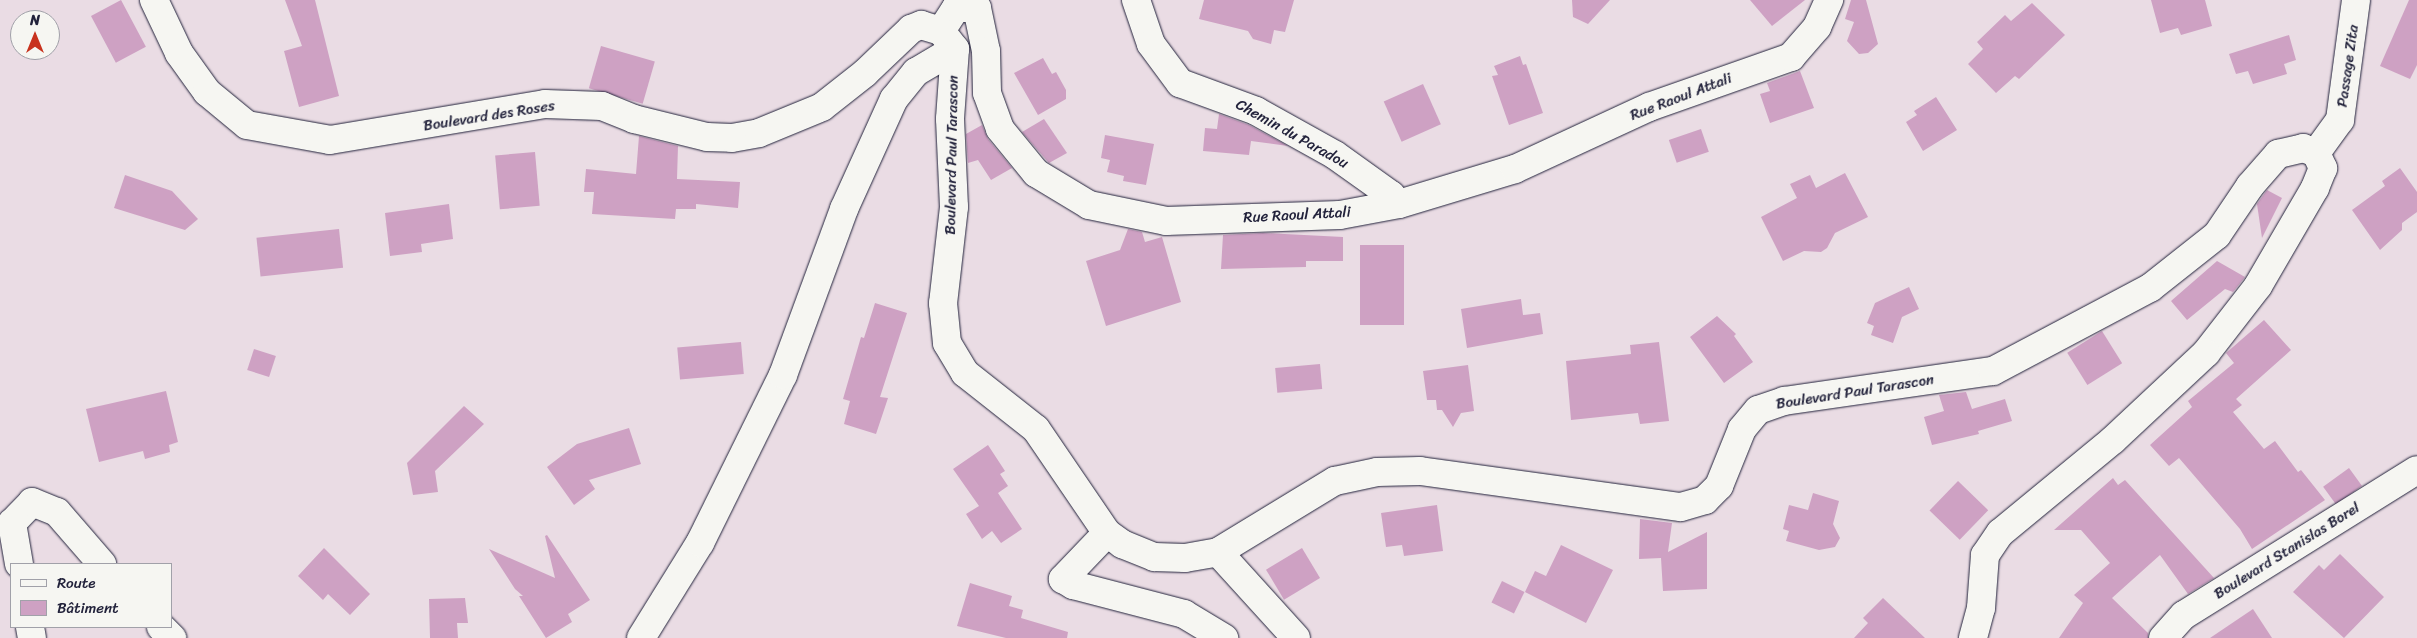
<!DOCTYPE html>
<meta charset="utf-8">
<style>
body{margin:0}
#map{position:relative;width:2417px;height:638px;overflow:hidden;background:#eadce4;font-family:Sriracha,sans-serif}
div>[style]{position:absolute}
.building>*{inset:0;background:#cea1c3;transform-origin:0 0}
.roads{filter:drop-shadow(0 0 1px #22223b) drop-shadow(0 0 1px #22223b)}
.minor>*{height:28px;margin:-14px;padding:0 14px;transform-origin:14px;border-radius:14px;background:#f6f6f2}
span{translate:-50% -50%;white-space:nowrap;text-align:center;line-height:1.15;-webkit-text-stroke:4px #f6f6f2;paint-order:stroke}
.street-label{font-size:15px;color:#22223b}
.legend{position:absolute;left:10px;top:563px;width:162px;height:65px;box-sizing:border-box;background:#f6f6f2;border:1px solid #a1a1a9;margin:0;padding:6px 9px;list-style:none;font-size:15px;color:#22223b}
.legend li{display:flex;align-items:center;gap:10px;height:25px}
.legend b{width:25px;border:1px solid #a1a1a9}
.north{position:absolute;left:10px;top:10px;width:50px;height:50px;box-sizing:border-box;background:#f6f6f2;border:1px solid #a1a1a9;border-radius:50%;rotate:0deg;font-size:14px;font-weight:700;line-height:20px;text-align:center;color:#22223b}
.north::after{content:'';display:block;margin:auto;width:18px;height:22px;background:#c8321e;clip-path:polygon(50% 0,100% 100%,50% 72%,0 100%)}
</style>
<div id="map">
<div class="building">
<div style="left:121px;top:0;width:53px;height:34px;rotate:62deg"></div>
<div style="clip-path:polygon(285px 0,315px 0,339px 96px,299px 107px,284px 51px,302px 46px)"></div>
<div style="clip-path:polygon(1204px 0,1294px 0,1285px 32px,1274px 30px,1271px 44px,1253px 39px,1248px 31px,1199px 19px)"></div>
<div style="clip-path:polygon(1572px 0,1610px 0,1588px 24px,1573px 17px)"></div>
<div style="clip-path:polygon(1750px 0,1805px 0,1772px 26px)"></div>
<div style="clip-path:polygon(1851px 0,1866px 0,1878px 44px,1868px 53px,1859px 54px,1847px 41px,1854px 22px,1845px 19px)"></div>
<div style="clip-path:polygon(2151px 0,2205px 0,2212px 26px,2181px 35px,2178px 28px,2160px 33px)"></div>
<div style="clip-path:polygon(2409px 0,2417px 0,2417px 65px,2410px 79px,2380px 66px)"></div>
<div style="clip-path:polygon(2032px 3px,2065px 35px,2019px 79px,2015px 76px,1996px 93px,1968px 64px,1983px 49px,1977px 42px,2005px 15px,2011px 21px)"></div>
<div style="clip-path:polygon(2289px 35px,2296px 60px,2284px 64px,2287px 74px,2253px 84px,2248px 71px,2236px 74px,2229px 54px)"></div>
<div style="left:601px;top:46px;width:56px;height:44px;rotate:16deg"></div>
<div style="clip-path:polygon(1520px 56px,1523px 65px,1526px 64px,1543px 113px,1509px 125px,1492px 76px,1498px 75px,1494px 66px)"></div>
<div style="clip-path:polygon(1043px 58px,1052px 74px,1056px 72px,1066px 90px,1066px 99px,1038px 115px,1014px 73px)"></div>
<div style="clip-path:polygon(1800px 71px,1814px 108px,1770px 123px,1760px 94px,1770px 91px,1767px 83px)"></div>
<div style="left:1423px;top:84px;width:44px;height:43px;rotate:66deg"></div>
<div style="clip-path:polygon(1936px 97px,1957px 130px,1923px 151px,1906px 122px,1917px 115px,1914px 111px)"></div>
<div style="clip-path:polygon(1219px 114px,1249px 125px,1288px 146px,1251px 141px,1249px 155px,1203px 151px,1205px 128px,1217px 129px)"></div>
<div style="clip-path:polygon(1044px 119px,1067px 153px,1049px 163px,1022px 132px)"></div>
<div style="clip-path:polygon(982px 125px,988px 139px,1012px 168px,991px 180px,978px 160px,968px 163px,966px 134px)"></div>
<div style="left:1701px;top:129px;width:24px;height:34px;rotate:71deg"></div>
<div style="clip-path:polygon(1105px 135px,1154px 144px,1146px 185px,1123px 181px,1124px 176px,1107px 172px,1110px 160px,1101px 158px)"></div>
<div style="clip-path:polygon(639px 136px,678px 146px,677px 179px,740px 182px,738px 208px,696px 204px,696px 209px,676px 209px,675px 219px,592px 214px,594px 192px,584px 192px,586px 169px,636px 174px)"></div>
<div style="left:535px;top:152px;width:54px;height:40px;rotate:85deg"></div>
<div style="clip-path:polygon(2400px 168px,2417px 192px,2417px 212px,2402px 223px,2402px 230px,2380px 250px,2352px 210px,2385px 186px,2382px 181px)"></div>
<div style="clip-path:polygon(1845px 173px,1868px 217px,1835px 233px,1827px 248px,1821px 252px,1804px 251px,1783px 261px,1761px 217px,1797px 198px,1790px 184px,1810px 175px,1816px 188px)"></div>
<div style="clip-path:polygon(125px 175px,172px 191px,198px 219px,185px 230px,114px 208px)"></div>
<div style="clip-path:polygon(2267px 190px,2282px 198px,2262px 238px,2257px 204px)"></div>
<div style="clip-path:polygon(449px 204px,453px 239px,421px 244px,422px 252px,390px 256px,385px 213px)"></div>
<div style="left:339px;top:229px;width:39px;height:83px;rotate:84deg"></div>
<div style="clip-path:polygon(1128px 229px,1142px 232px,1145px 242px,1162px 237px,1181px 302px,1106px 326px,1086px 261px,1120px 250px)"></div>
<div style="clip-path:polygon(1263px 233px,1343px 237px,1343px 261px,1306px 261px,1306px 267px,1221px 269px,1223px 235px)"></div>
<div style="left:1360px;top:245px;width:44px;height:80px"></div>
<div style="clip-path:polygon(2217px 261px,2245px 277px,2233px 292px,2225px 289px,2187px 320px,2171px 301px)"></div>
<div style="clip-path:polygon(1909px 287px,1919px 309px,1902px 317px,1893px 343px,1871px 335px,1874px 326px,1867px 323px,1875px 303px)"></div>
<div style="clip-path:polygon(1521px 299px,1523px 315px,1540px 313px,1543px 334px,1467px 348px,1461px 309px)"></div>
<div style="clip-path:polygon(875px 303px,907px 313px,880px 397px,888px 398px,876px 434px,844px 424px,850px 401px,843px 399px,861px 337px,864px 338px)"></div>
<div style="clip-path:polygon(1717px 316px,1736px 334px,1734px 336px,1753px 362px,1724px 383px,1690px 337px)"></div>
<div style="clip-path:polygon(2264px 320px,2291px 350px,2236px 399px,2242px 405px,2233px 412px,2264px 449px,2275px 441px,2298px 472px,2301px 470px,2325px 500px,2252px 549px,2240px 529px,2179px 458px,2169px 466px,2150px 445px,2192px 407px,2188px 401px,2234px 363px,2226px 353px)"></div>
<div style="left:2102px;top:331px;width:38px;height:41px;rotate:58deg"></div>
<div style="left:741px;top:342px;width:32px;height:64px;rotate:85deg"></div>
<div style="clip-path:polygon(1659px 342px,1669px 421px,1640px 424px,1638px 413px,1571px 420px,1566px 361px,1631px 354px,1630px 345px)"></div>
<div style="left:254px;top:349px;width:23px;height:22px;rotate:18deg"></div>
<div style="left:1320px;top:364px;width:25px;height:45px;rotate:85deg"></div>
<div style="clip-path:polygon(1468px 365px,1474px 411px,1461px 413px,1453px 427px,1442px 410px,1437px 410px,1436px 400px,1427px 400px,1423px 371px)"></div>
<div style="clip-path:polygon(166px 391px,178px 442px,169px 445px,170px 452px,145px 459px,143px 451px,99px 462px,86px 409px)"></div>
<div style="clip-path:polygon(1966px 392px,1972px 409px,2005px 399px,2012px 421px,1978px 431px,1979px 434px,1932px 445px,1924px 417px,1944px 411px,1939px 395px)"></div>
<div style="clip-path:polygon(464px 406px,484px 424px,435px 471px,438px 492px,413px 495px,407px 463px)"></div>
<div style="clip-path:polygon(629px 428px,641px 464px,589px 480px,595px 489px,574px 505px,547px 467px,577px 444px)"></div>
<div style="clip-path:polygon(988px 445px,1005px 471px,1000px 474px,1008px 486px,998px 493px,1022px 529px,1001px 543px,992px 531px,982px 539px,966px 514px,979px 506px,953px 469px)"></div>
<div style="left:2349px;top:468px;width:22px;height:32px;rotate:54deg"></div>
<div style="clip-path:polygon(2113px 478px,2118px 485px,2125px 480px,2214px 578px,2188px 594px,2160px 555px,2112px 598px,2148px 633px,2148px 638px,2059px 638px,2083px 603px,2074px 595px,2110px 563px,2081px 530px,2054px 530px)"></div>
<div style="left:1958px;top:481px;width:42px;height:41px;rotate:44deg"></div>
<div style="clip-path:polygon(1813px 493px,1839px 501px,1833px 524px,1840px 538px,1835px 547px,1819px 550px,1786px 541px,1789px 531px,1783px 529px,1789px 505px,1808px 510px)"></div>
<div style="clip-path:polygon(1437px 505px,1443px 551px,1404px 556px,1402px 545px,1386px 547px,1381px 513px)"></div>
<div style="clip-path:polygon(1640px 519px,1672px 523px,1668px 552px,1707px 532px,1707px 589px,1663px 591px,1661px 558px,1639px 559px)"></div>
<div style="clip-path:polygon(547px 535px,590px 600px,568px 614px,572px 622px,546px 638px,519px 596px,523px 596px,515px 589px,489px 549px,555px 578px,545px 536px)"></div>
<div style="clip-path:polygon(1561px 545px,1613px 570px,1586px 623px,1525px 592px,1535px 571px,1546px 576px)"></div>
<div style="clip-path:polygon(324px 548px,370px 594px,350px 615px,328px 594px,323px 600px,298px 576px)"></div>
<div style="left:1302px;top:548px;width:35px;height:42px;rotate:59deg"></div>
<div style="clip-path:polygon(2340px 554px,2384px 597px,2344px 638px,2293px 592px,2319px 565px,2324px 570px)"></div>
<div style="left:1502px;top:581px;width:25px;height:24px;rotate:26deg"></div>
<div style="clip-path:polygon(970px 583px,1012px 596px,1009px 606px,1023px 610px,1021px 618px,1068px 632px,1067px 638px,1006px 638px,957px 626px)"></div>
<div style="clip-path:polygon(465px 598px,468px 623px,457px 623px,458px 638px,430px 638px,429px 599px)"></div>
<div style="clip-path:polygon(1883px 598px,1925px 638px,1854px 638px,1868px 623px,1863px 618px)"></div>
<div style="clip-path:polygon(2253px 609px,2272px 638px,2210px 638px)"></div>
</div>
<div class="roads">
<div class="minor">
<div style="left:154px;top:0;width:59px;rotate:64.7deg"></div>
<div style="left:179px;top:53px;width:48px;rotate:54.3deg"></div>
<div style="left:207px;top:92px;width:52px;rotate:39.5deg"></div>
<div style="left:247px;top:125px;width:84px;rotate:10.2deg"></div>
<div style="left:330px;top:140px;width:218px;rotate:-9.5deg"></div>
<div style="left:545px;top:104px;width:57px;rotate:2deg"></div>
<div style="left:602px;top:106px;width:35px;rotate:22deg"></div>
<div style="left:634px;top:119px;width:75px;rotate:13.9deg"></div>
<div style="left:707px;top:137px;width:25px;rotate:2deg"></div>
<div style="left:732px;top:138px;width:27px;rotate:-10deg"></div>
<div style="left:759px;top:133px;width:68px;rotate:-22.4deg"></div>
<div style="left:822px;top:107px;width:55px;rotate:-38.3deg"></div>
<div style="left:865px;top:73px;width:64px;rotate:-43.7deg"></div>
<div style="left:911px;top:29px;width:11px;rotate:-22deg"></div>
<div style="left:921px;top:25px;width:21px;rotate:17deg"></div>
<div style="left:1136px;top:0;width:46px;rotate:71.2deg"></div>
<div style="left:1151px;top:44px;width:49px;rotate:53.4deg"></div>
<div style="left:1180px;top:83px;width:81px;rotate:20.2deg"></div>
<div style="left:1256px;top:111px;width:90px;rotate:29.1deg"></div>
<div style="left:1335px;top:155px;width:69px;rotate:35.5deg"></div>
<div style="left:1391px;top:195px;width:12px;rotate:48deg"></div>
<div style="left:941px;top:31px;width:23px;rotate:52deg"></div>
<div style="left:955px;top:49px;width:70px;rotate:94.1deg"></div>
<div style="left:950px;top:119px;width:88px;rotate:87.4deg"></div>
<div style="left:954px;top:207px;width:97px;rotate:96.5deg"></div>
<div style="left:943px;top:303px;width:40px;rotate:84.3deg"></div>
<div style="left:947px;top:343px;width:35px;rotate:59deg"></div>
<div style="left:965px;top:373px;width:90px;rotate:38.3deg"></div>
<div style="left:1036px;top:429px;width:126px;rotate:55.7deg"></div>
<div style="left:1107px;top:533px;width:19px;rotate:36deg"></div>
<div style="left:1122px;top:544px;width:35px;rotate:22deg"></div>
<div style="left:1154px;top:557px;width:31px;rotate:2deg"></div>
<div style="left:1185px;top:558px;width:34px;rotate:-10deg"></div>
<div style="left:1218px;top:552px;width:137px;rotate:-31.3deg"></div>
<div style="left:1335px;top:481px;width:43px;rotate:-12.1deg"></div>
<div style="left:1377px;top:472px;width:43px;rotate:-1.3deg"></div>
<div style="left:1420px;top:471px;width:263px;rotate:7.9deg"></div>
<div style="left:1681px;top:507px;width:25px;rotate:-16deg"></div>
<div style="left:1705px;top:500px;width:20px;rotate:-45deg"></div>
<div style="left:1719px;top:486px;width:61px;rotate:-68deg"></div>
<div style="left:1742px;top:429px;width:25px;rotate:-50deg"></div>
<div style="left:1758px;top:410px;width:28px;rotate:-19deg"></div>
<div style="left:1784px;top:401px;width:211px;rotate:-8.2deg"></div>
<div style="left:1993px;top:371px;width:178px;rotate:-27.9deg"></div>
<div style="left:2150px;top:288px;width:85px;rotate:-38.3deg"></div>
<div style="left:2217px;top:235px;width:59px;rotate:-56deg"></div>
<div style="left:2250px;top:186px;width:43px;rotate:-48.8deg"></div>
<div style="left:2278px;top:154px;width:26px;rotate:-13deg"></div>
<div style="left:2303px;top:148px;width:14px;rotate:21deg"></div>
<div style="left:2316px;top:153px;width:17px;rotate:65deg"></div>
<div style="left:2323px;top:168px;width:22px;rotate:112deg"></div>
<div style="left:2315px;top:188px;width:113px;rotate:120.2deg"></div>
<div style="left:2258px;top:286px;width:85px;rotate:127.8deg"></div>
<div style="left:2206px;top:353px;width:127px;rotate:136.9deg"></div>
<div style="left:2113px;top:440px;width:146px;rotate:140.5deg"></div>
<div style="left:2000px;top:533px;width:27px;rotate:124deg"></div>
<div style="left:1985px;top:555px;width:53px;rotate:94.3deg"></div>
<div style="left:1981px;top:608px;width:31px;rotate:105deg"></div>
<div style="left:941px;top:31px;width:27px;rotate:-57deg"></div>
<div style="left:956px;top:8px;width:21px"></div>
<div style="left:977px;top:8px;width:44px;rotate:78.2deg"></div>
<div style="left:986px;top:51px;width:42px;rotate:88.6deg"></div>
<div style="left:987px;top:93px;width:38px;rotate:70deg"></div>
<div style="left:1000px;top:129px;width:57px;rotate:50.7deg"></div>
<div style="left:1036px;top:173px;width:62px;rotate:31.1deg"></div>
<div style="left:1089px;top:205px;width:79px;rotate:11.7deg"></div>
<div style="left:1166px;top:221px;width:174px;rotate:-2deg"></div>
<div style="left:1340px;top:215px;width:60px;rotate:-10.6deg"></div>
<div style="left:1399px;top:204px;width:121px;rotate:-16.8deg"></div>
<div style="left:1515px;top:169px;width:148px;rotate:-24.8deg"></div>
<div style="left:1649px;top:107px;width:151px;rotate:-19.4deg"></div>
<div style="left:1791px;top:57px;width:40px;rotate:-49deg"></div>
<div style="left:1817px;top:27px;width:30px;rotate:-66deg"></div>
<div style="left:2316px;top:153px;width:41px;rotate:-54deg"></div>
<div style="left:2340px;top:120px;width:121px;rotate:-82.4deg"></div>
<div style="left:1107px;top:533px;width:64px;rotate:133.7deg"></div>
<div style="left:1063px;top:579px;width:12px;rotate:31deg"></div>
<div style="left:1073px;top:585px;width:115px;rotate:14.6deg"></div>
<div style="left:1184px;top:614px;width:47px;rotate:31deg"></div>
<div style="left:1218px;top:552px;width:116px;rotate:47.8deg"></div>
<div style="left:19px;top:564px;width:42px;rotate:-99.7deg"></div>
<div style="left:12px;top:523px;width:29px;rotate:-46deg"></div>
<div style="left:32px;top:502px;width:27px;rotate:22deg"></div>
<div style="left:57px;top:512px;width:69px;rotate:49.1deg"></div>
<div style="left:30px;top:627px;width:11px;rotate:80deg"></div>
<div style="left:161px;top:627px;width:16px;rotate:45deg"></div>
<div style="left:641px;top:638px;width:112px;rotate:-58.2deg"></div>
<div style="left:700px;top:543px;width:187px;rotate:-63.7deg"></div>
<div style="left:783px;top:375px;width:177px;rotate:-69.8deg"></div>
<div style="left:844px;top:209px;width:121px;rotate:-65.6deg"></div>
<div style="left:894px;top:99px;width:35px;rotate:-51deg"></div>
<div style="left:916px;top:72px;width:45px;rotate:-30.5deg"></div>
<div style="left:2163px;top:638px;width:31px;rotate:-48deg"></div>
<div style="left:2184px;top:615px;width:274px;rotate:-31.9deg"></div>
</div>
</div>
<div class="street-label">
<span style="left:2348px;top:66px;rotate:-82deg">Passage Zita</span>
<span style="left:1681px;top:97px;rotate:-21deg">Rue Raoul Attali</span>
<span style="left:489px;top:116px;rotate:-9deg">Boulevard des Roses</span>
<span style="left:1292px;top:134px;rotate:29deg">Chemin du Paradou</span>
<span style="left:952px;top:155px;rotate:-89deg">Boulevard Paul Tarascon</span>
<span style="left:1297px;top:215px;rotate:-3deg">Rue Raoul Attali</span>
<span style="left:1855px;top:392px;rotate:-9deg">Boulevard Paul Tarascon</span>
<span style="left:2287px;top:551px;rotate:-32deg">Boulevard Stanislas Borel</span>
</div>
<ul class="legend">
<li><b style="height:6px;background:#f6f6f2"></b>Route</li>
<li><b style="height:14px;background:#cea1c3"></b>Bâtiment</li>
</ul>
<div class="north">N</div>
</div>
